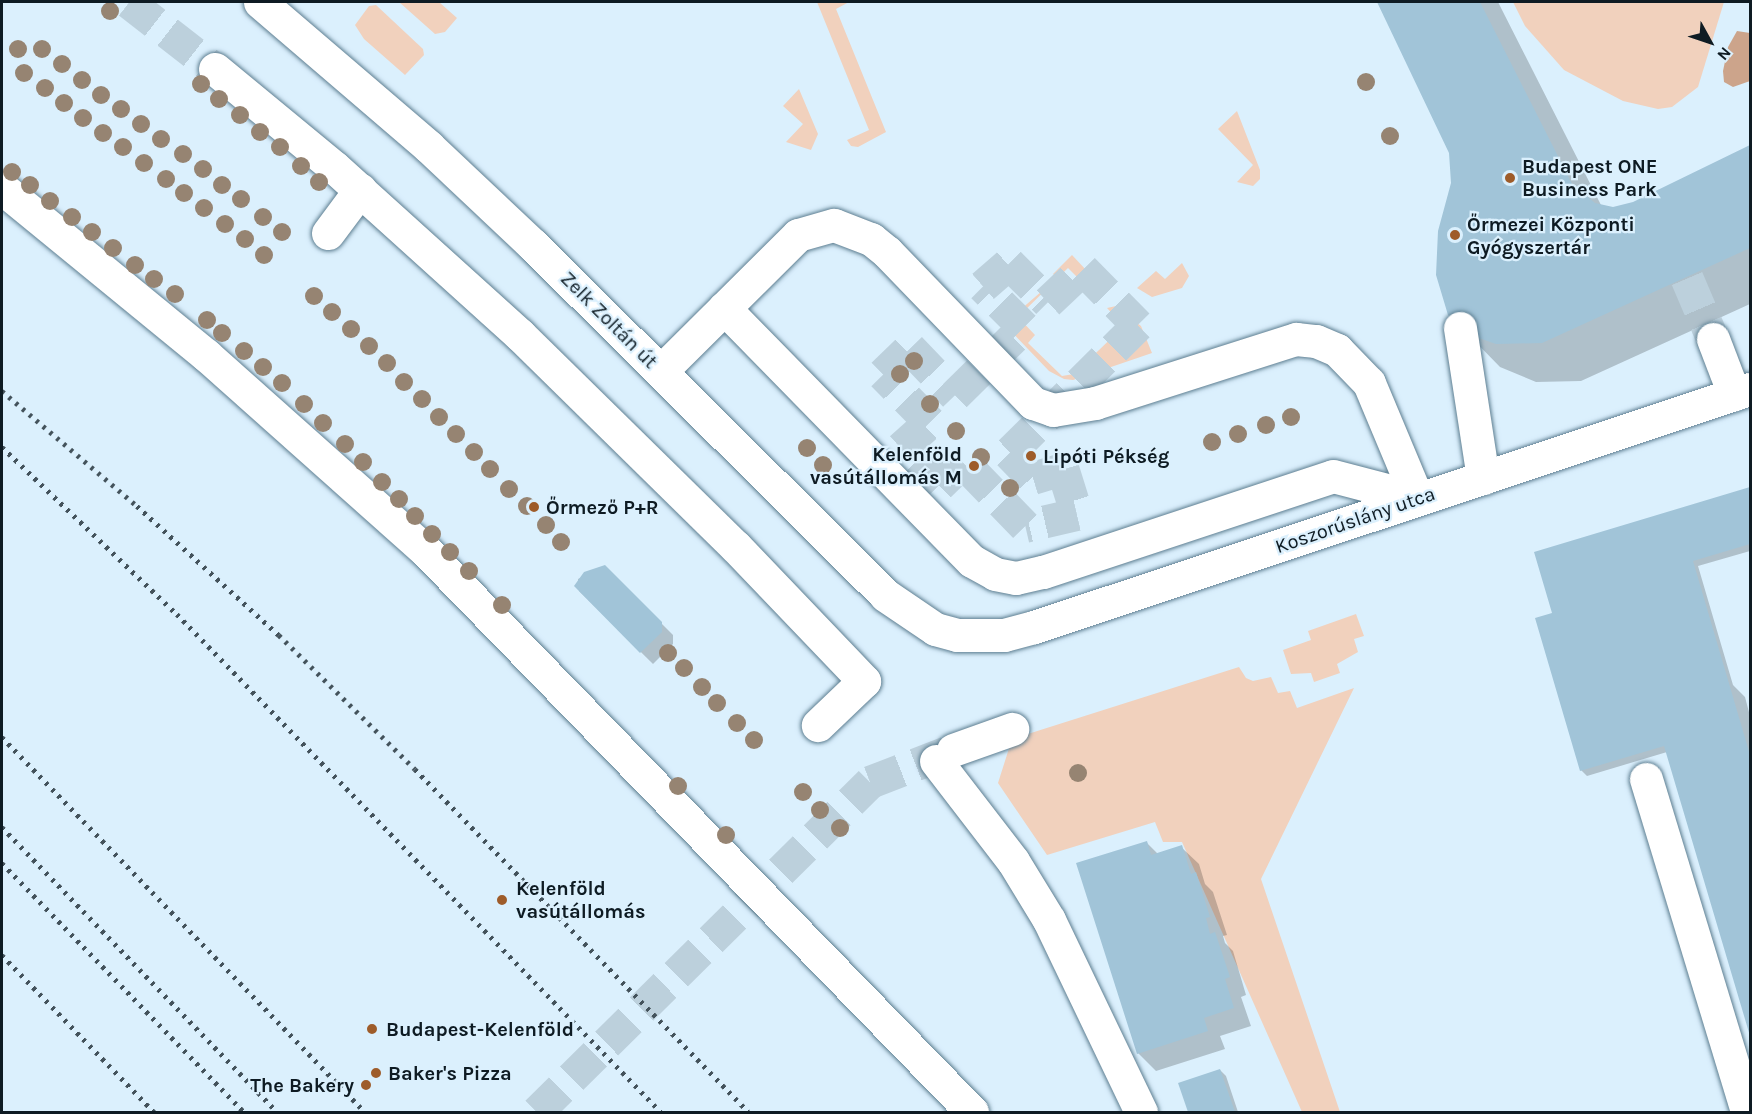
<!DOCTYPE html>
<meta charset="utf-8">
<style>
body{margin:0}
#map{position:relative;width:1752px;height:1114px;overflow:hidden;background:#dbf0fd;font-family:Karla,sans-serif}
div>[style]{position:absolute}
.green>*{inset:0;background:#f1d1bd}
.water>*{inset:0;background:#cca48b}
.shadow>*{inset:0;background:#0003}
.building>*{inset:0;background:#a1c4d8}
.minor-tunnel>*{height:33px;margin-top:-16.5px;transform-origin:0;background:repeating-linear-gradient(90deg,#bcd0dc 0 33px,transparent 0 49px)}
.roads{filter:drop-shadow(0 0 2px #5d7e91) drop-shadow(0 0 2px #5d7e91)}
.minor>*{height:33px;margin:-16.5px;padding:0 16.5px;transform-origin:16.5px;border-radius:16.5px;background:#fff}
.rail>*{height:4.5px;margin-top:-2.25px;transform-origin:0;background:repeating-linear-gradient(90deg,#43525b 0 3px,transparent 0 9px)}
.trees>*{width:18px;height:18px;margin:-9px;border-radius:50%;background:#968472}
.dots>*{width:16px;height:16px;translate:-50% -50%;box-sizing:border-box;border:3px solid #dbf0fd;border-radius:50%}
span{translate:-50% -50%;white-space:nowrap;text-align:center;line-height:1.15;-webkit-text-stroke:4.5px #dbf0fd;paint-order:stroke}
.poi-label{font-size:20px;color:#0e1b23;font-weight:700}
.left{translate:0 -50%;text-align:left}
.right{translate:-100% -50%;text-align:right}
.street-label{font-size:20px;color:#0e1b23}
.frame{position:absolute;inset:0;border:3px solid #0e1b23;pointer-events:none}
.north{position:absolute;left:1680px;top:12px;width:60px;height:60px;-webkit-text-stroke:4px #dbf0fd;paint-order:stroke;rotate:130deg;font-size:16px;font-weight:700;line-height:24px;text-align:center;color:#0e1b23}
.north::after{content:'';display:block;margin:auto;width:21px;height:27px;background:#0e1b23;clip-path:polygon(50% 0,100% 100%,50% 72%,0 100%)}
</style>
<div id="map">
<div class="green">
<div style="clip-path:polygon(399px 2px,439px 2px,457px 18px,445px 32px,435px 34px)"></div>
<div style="clip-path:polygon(817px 2px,849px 2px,836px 9px,886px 132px,858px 147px,851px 146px,847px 140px,869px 130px)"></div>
<div style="clip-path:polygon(1513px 2px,1724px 2px,1698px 87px,1672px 107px,1658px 109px,1623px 101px,1564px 70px,1525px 26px)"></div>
<div style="clip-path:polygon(376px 5px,423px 49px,424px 55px,405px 75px,364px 39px,355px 25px,369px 6px)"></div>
<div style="clip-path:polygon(799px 89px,818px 134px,811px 150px,786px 142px,803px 124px,783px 106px)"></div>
<div style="clip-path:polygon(1237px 111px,1260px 170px,1260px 179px,1253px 186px,1237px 182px,1253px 165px,1218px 129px)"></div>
<div style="clip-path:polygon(1072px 255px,1087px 271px,1086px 286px,1068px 268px,1018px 317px,1035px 335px,1028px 343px,1062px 376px,1074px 374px,1124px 326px,1107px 308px,1116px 306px,1141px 326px,1152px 353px,1073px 380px,1064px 379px,1049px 371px,1004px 324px,1057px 278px,1053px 274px)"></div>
<div style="clip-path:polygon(1182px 263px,1189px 276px,1182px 288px,1152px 297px,1137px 288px,1156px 271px,1165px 279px)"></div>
<div style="clip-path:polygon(1356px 614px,1364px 636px,1354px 639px,1358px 652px,1337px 664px,1340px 673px,1314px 682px,1311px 673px,1291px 674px,1283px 650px,1311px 640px,1308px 631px)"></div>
<div style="clip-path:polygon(1239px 667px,1246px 678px,1253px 681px,1271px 677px,1278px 693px,1290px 691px,1297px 708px,1354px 688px,1261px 879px,1340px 1112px,1302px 1112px,1182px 842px,1163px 842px,1155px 822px,1047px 855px,998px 783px,1012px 739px)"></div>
</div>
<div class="water">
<div style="clip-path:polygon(1737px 31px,1750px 33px,1750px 81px,1733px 87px,1724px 82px,1723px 71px,1728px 47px)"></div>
</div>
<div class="shadow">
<div style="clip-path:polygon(1379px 2px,1498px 2px,1601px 205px,1613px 208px,1633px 204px,1750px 147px,1750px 304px,1581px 381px,1536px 382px,1500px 367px,1461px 327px,1451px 153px)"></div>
<div style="clip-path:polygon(1750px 489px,1750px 551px,1698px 566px,1733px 685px,1745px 697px,1750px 716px,1750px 1032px,1667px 752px,1587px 776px,1581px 770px,1554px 614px,1536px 553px)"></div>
<div style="clip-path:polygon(605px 567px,673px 635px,673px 644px,653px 664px,579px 591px,578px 579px)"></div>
<div style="clip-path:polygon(1146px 842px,1158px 854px,1181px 847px,1199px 864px,1205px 884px,1213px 892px,1227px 935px,1223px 936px,1225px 943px,1233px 951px,1246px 995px,1241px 997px,1251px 1026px,1220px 1036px,1225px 1049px,1156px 1071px,1138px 1053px)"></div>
<div style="clip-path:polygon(1220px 1070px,1226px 1076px,1238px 1112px,1189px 1112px,1180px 1084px)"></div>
</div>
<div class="building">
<div style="clip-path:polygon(1377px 2px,1480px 2px,1572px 184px,1595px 203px,1613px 207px,1633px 202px,1750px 145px,1750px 248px,1542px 343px,1496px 344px,1470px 335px,1448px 315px,1436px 275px,1438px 231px,1451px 183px,1449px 153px)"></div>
<div style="clip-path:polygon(1750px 487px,1750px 544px,1693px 561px,1750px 755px,1750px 1036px,1664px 746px,1580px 771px,1535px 618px,1552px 613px,1534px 552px)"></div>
<div style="clip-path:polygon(605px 565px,662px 622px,662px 632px,640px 653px,574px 586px,584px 572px)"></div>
<div style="clip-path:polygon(1147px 841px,1151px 855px,1182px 845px,1191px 874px,1196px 872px,1210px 917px,1206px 918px,1210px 934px,1215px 932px,1230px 977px,1225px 979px,1234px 1008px,1204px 1018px,1208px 1031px,1137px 1054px,1076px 863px)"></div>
<div style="clip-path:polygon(1220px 1069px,1235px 1112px,1188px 1112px,1178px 1083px)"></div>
</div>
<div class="minor-tunnel">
<div style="left:129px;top:2px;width:109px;rotate:37.9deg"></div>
<div style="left:1009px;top:263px;width:55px;rotate:45deg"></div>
<div style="left:1048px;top:302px;width:48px;rotate:-43.3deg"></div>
<div style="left:1083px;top:269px;width:78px;rotate:45.5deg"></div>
<div style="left:1138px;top:325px;width:182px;rotate:135.2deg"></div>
<div style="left:1009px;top:453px;width:35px;rotate:46deg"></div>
<div style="left:1033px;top:478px;width:31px;rotate:-17deg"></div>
<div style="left:1063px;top:469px;width:47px;rotate:72.7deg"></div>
<div style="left:1077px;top:514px;width:53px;rotate:167deg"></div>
<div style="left:1025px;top:526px;width:89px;rotate:-134.1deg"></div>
<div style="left:963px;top:462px;width:35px;rotate:136deg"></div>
<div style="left:938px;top:486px;width:53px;rotate:-134.2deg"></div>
<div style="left:901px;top:448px;width:39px;rotate:-42deg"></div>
<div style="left:930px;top:422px;width:67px;rotate:-134.4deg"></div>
<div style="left:883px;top:374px;width:37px;rotate:-44deg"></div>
<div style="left:910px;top:348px;width:65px;rotate:46.2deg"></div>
<div style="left:955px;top:395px;width:97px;rotate:-44.6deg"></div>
<div style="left:1024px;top:327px;width:58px;rotate:-135deg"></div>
<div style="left:983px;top:286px;width:35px;rotate:-41deg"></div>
<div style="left:1687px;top:278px;width:66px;rotate:66.9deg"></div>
<div style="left:537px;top:1112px;width:469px;rotate:-44.7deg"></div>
<div style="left:870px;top:782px;width:89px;rotate:-21.1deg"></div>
</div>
<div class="roads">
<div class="minor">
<div style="left:260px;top:2px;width:223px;rotate:40.6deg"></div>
<div style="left:429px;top:147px;width:143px;rotate:43.3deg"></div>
<div style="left:533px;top:245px;width:496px;rotate:44.8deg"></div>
<div style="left:885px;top:595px;width:60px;rotate:34.2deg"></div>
<div style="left:935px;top:629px;width:23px;rotate:15deg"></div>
<div style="left:957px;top:635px;width:47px"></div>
<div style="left:1004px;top:635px;width:31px;rotate:-15deg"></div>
<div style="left:1034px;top:627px;width:755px;rotate:-18.39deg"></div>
<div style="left:215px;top:69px;width:154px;rotate:39.5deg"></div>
<div style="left:334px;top:167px;width:251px;rotate:42.1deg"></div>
<div style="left:520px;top:335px;width:301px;rotate:44.5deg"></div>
<div style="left:735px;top:546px;width:187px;rotate:46.3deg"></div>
<div style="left:864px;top:681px;width:64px;rotate:136.3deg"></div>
<div style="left:2px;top:188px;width:264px;rotate:39.3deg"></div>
<div style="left:206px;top:355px;width:295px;rotate:41.7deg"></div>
<div style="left:426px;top:551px;width:783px;rotate:45.78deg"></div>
<div style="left:328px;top:233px;width:54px;rotate:-53.3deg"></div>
<div style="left:724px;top:308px;width:354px;rotate:45.6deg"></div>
<div style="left:972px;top:561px;width:26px;rotate:29deg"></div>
<div style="left:995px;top:574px;width:21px;rotate:11deg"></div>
<div style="left:1016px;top:578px;width:28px;rotate:-13deg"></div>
<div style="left:1043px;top:572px;width:305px;rotate:-18.3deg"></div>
<div style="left:1333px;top:476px;width:87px;rotate:14.7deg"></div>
<div style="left:1460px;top:328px;width:152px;rotate:81.3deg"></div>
<div style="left:1713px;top:339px;width:59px;rotate:69.1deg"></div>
<div style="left:661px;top:371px;width:193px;rotate:-44.8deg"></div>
<div style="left:798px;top:235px;width:37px;rotate:-16deg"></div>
<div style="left:834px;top:225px;width:40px;rotate:21deg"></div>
<div style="left:871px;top:239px;width:21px;rotate:39deg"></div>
<div style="left:887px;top:252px;width:210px;rotate:46deg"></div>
<div style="left:1033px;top:403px;width:21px;rotate:19deg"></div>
<div style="left:1053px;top:410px;width:43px;rotate:-9.5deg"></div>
<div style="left:1095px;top:403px;width:211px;rotate:-17.7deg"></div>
<div style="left:1296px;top:339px;width:20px;rotate:6deg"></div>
<div style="left:1316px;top:341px;width:23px;rotate:23deg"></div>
<div style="left:1337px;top:350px;width:46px;rotate:45.9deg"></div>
<div style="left:1369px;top:383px;width:125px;rotate:67.3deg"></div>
<div style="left:953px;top:750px;width:63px;rotate:-19.6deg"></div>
<div style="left:936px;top:761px;width:126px;rotate:52.4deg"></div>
<div style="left:1013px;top:861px;width:69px;rotate:58.6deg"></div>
<div style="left:1049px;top:920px;width:213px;rotate:64.4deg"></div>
<div style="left:1646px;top:779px;width:348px;rotate:73.1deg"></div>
</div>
</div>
<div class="rail">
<div style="left:2px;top:391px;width:177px;rotate:40.4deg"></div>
<div style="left:137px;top:506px;width:192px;rotate:42.3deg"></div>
<div style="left:279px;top:635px;width:191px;rotate:44.6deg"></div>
<div style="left:415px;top:769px;width:478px;rotate:45.8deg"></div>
<div style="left:2px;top:447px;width:242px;rotate:43.7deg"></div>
<div style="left:177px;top:614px;width:694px;rotate:45.82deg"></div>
<div style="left:2px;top:737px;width:522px;rotate:45.93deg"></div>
<div style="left:2px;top:827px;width:396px;rotate:46deg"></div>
<div style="left:2px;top:863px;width:347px;rotate:45.8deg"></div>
<div style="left:2px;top:955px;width:219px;rotate:45.9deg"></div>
</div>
<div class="trees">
<div style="left:110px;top:11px"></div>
<div style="left:18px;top:49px"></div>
<div style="left:42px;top:49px"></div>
<div style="left:62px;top:64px"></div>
<div style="left:24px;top:73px"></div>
<div style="left:82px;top:80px"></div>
<div style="left:1366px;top:82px"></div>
<div style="left:201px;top:84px"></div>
<div style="left:45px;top:88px"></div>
<div style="left:101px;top:95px"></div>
<div style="left:219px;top:99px"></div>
<div style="left:64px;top:103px"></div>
<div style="left:121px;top:109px"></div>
<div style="left:240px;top:115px"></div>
<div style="left:83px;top:118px"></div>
<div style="left:141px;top:124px"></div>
<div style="left:260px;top:132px"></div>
<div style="left:103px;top:133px"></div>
<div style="left:1390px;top:136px"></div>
<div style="left:161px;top:139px"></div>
<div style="left:123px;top:147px"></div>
<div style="left:280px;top:147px"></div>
<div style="left:183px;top:154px"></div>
<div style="left:144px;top:163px"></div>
<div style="left:301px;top:166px"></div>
<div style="left:203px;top:169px"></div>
<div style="left:12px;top:172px"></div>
<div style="left:166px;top:179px"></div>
<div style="left:319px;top:182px"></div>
<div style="left:30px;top:185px"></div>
<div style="left:222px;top:185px"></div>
<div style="left:184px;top:193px"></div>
<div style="left:241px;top:199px"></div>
<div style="left:50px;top:201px"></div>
<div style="left:204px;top:208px"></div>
<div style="left:72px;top:217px"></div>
<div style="left:263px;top:217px"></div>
<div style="left:225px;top:224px"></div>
<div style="left:92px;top:232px"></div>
<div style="left:282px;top:232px"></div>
<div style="left:245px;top:239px"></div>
<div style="left:113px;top:248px"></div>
<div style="left:264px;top:255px"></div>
<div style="left:135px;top:265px"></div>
<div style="left:154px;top:279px"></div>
<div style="left:175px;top:294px"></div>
<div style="left:314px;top:296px"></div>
<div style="left:332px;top:312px"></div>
<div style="left:207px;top:320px"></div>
<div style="left:351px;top:329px"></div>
<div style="left:222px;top:333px"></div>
<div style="left:369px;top:346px"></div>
<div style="left:244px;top:351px"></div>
<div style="left:914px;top:361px"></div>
<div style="left:387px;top:363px"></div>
<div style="left:263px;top:367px"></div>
<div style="left:900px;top:374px"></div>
<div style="left:404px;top:382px"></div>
<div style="left:282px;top:383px"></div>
<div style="left:422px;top:399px"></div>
<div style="left:304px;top:404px"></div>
<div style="left:930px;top:404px"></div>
<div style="left:439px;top:417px"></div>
<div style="left:1291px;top:417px"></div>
<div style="left:323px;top:423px"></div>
<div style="left:1266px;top:425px"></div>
<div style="left:956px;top:431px"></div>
<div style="left:456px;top:434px"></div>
<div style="left:1238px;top:434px"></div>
<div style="left:1212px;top:442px"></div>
<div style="left:345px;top:444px"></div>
<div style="left:807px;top:448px"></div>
<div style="left:474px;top:452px"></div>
<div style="left:981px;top:457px"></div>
<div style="left:363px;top:462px"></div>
<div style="left:823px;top:465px"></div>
<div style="left:490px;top:469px"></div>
<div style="left:382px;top:482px"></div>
<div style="left:1010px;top:488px"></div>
<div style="left:509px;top:489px"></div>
<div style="left:399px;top:499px"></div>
<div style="left:527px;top:506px"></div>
<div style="left:415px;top:516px"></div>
<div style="left:546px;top:525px"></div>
<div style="left:432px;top:534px"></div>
<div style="left:561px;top:542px"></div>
<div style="left:450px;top:552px"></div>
<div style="left:469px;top:571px"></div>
<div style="left:502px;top:605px"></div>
<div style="left:668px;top:653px"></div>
<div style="left:684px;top:668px"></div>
<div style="left:702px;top:687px"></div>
<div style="left:717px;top:703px"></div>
<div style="left:737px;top:723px"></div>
<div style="left:754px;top:740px"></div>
<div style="left:1078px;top:773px"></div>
<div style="left:678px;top:786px"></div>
<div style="left:803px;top:792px"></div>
<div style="left:820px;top:810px"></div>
<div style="left:840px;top:828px"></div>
<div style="left:726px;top:835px"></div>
</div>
<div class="dots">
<div style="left:1510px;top:178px;background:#9e5c2a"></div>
<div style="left:1455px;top:235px;background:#9e5c2a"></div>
<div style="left:1031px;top:456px;background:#9e5c2a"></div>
<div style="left:974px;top:466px;background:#9e5c2a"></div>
<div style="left:534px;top:507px;background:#9e5c2a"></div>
<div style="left:502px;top:900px;background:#9e5c2a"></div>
<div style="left:372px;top:1029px;background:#9e5c2a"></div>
<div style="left:376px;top:1073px;background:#9e5c2a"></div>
<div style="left:366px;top:1085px;background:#9e5c2a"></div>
</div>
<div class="poi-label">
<span class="left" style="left:1522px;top:178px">Budapest ONE<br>Business Park</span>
<span class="left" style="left:1467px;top:236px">Őrmezei Központi<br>Gyógyszertár</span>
<span class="right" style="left:962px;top:466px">Kelenföld<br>vasútállomás M</span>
<span class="left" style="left:1043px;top:456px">Lipóti Pékség</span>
<span class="left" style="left:546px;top:507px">Őrmező P+R</span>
<span class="left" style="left:516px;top:900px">Kelenföld<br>vasútállomás</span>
<span class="left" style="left:386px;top:1029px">Budapest-Kelenföld</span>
<span class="left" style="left:388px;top:1073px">Baker's Pizza</span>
<span class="right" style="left:354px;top:1085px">The Bakery</span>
</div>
<div class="street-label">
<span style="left:609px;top:320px;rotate:45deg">Zelk Zoltán út</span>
<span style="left:1355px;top:520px;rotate:-19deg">Koszorúslány utca</span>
</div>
<div class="frame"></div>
<div class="north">N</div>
</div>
